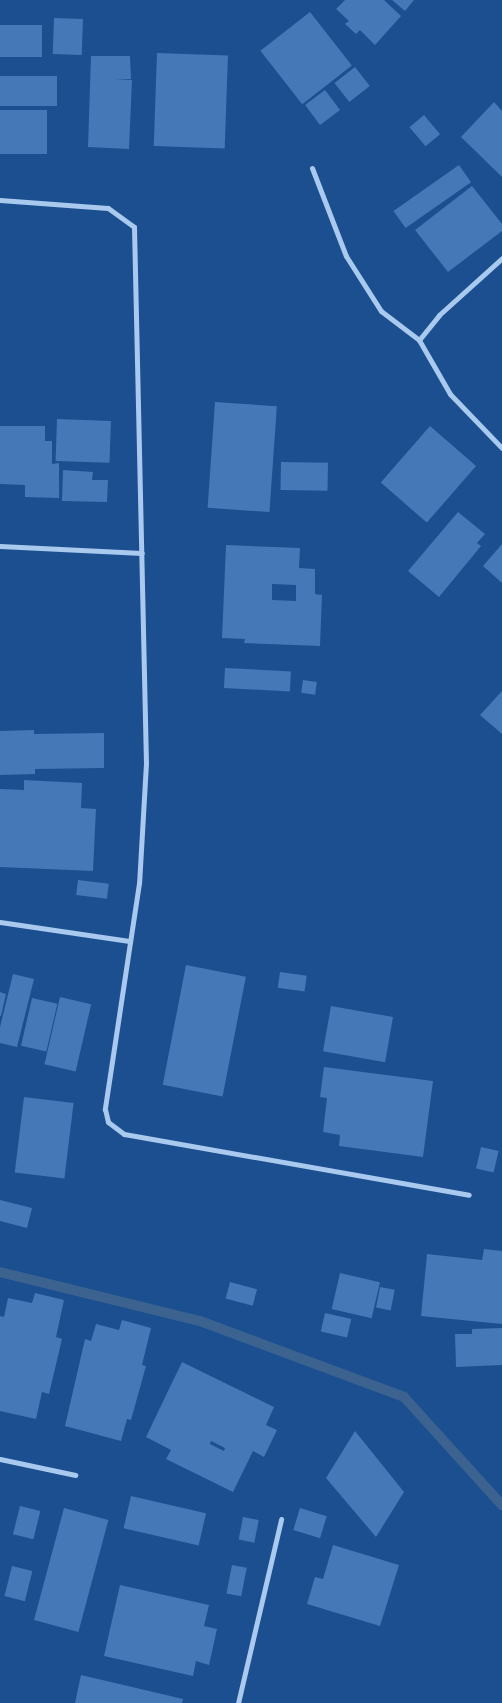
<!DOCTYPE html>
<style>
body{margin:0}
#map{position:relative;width:502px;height:1703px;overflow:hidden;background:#1b4f8f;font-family:Karla,sans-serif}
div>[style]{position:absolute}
.stream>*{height:10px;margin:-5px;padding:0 5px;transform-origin:5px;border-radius:5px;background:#3c6290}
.building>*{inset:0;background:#4478b7;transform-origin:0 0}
.street>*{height:5px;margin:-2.5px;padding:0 2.5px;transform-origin:2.5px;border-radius:2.5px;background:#a9c9ee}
span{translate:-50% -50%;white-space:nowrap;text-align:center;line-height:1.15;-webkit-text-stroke:4px #1b4f8f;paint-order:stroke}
</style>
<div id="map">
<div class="stream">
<div style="left:0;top:1272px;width:206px;rotate:13.8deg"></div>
<div style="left:200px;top:1321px;width:218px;rotate:20.4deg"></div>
<div style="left:404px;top:1397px;width:146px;rotate:47.8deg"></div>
</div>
<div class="building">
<div style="clip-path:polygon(345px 0,384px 0,401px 16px,375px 45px,360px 30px,356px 34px,345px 24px,349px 21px,336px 9px)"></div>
<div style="clip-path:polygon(392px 0,414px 0,405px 11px)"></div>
<div style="left:310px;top:12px;width:68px;height:63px;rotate:52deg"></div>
<div style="left:54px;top:18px;width:29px;height:36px;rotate:2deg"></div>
<div style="left:0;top:25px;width:42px;height:32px"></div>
<div style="left:157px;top:53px;width:71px;height:93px;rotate:2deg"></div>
<div style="clip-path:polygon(91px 56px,130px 56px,131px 79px,115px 79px,132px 80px,129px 149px,88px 147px)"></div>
<div style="left:355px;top:67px;width:24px;height:26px;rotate:52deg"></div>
<div style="left:57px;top:76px;width:30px;height:57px;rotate:90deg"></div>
<div style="left:325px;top:90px;width:25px;height:25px;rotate:53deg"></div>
<div style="clip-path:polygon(494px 102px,502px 111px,502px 177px,461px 137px)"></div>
<div style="left:0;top:110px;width:47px;height:44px"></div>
<div style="left:424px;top:115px;width:25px;height:19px;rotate:50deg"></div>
<div style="left:459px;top:165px;width:21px;height:80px;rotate:55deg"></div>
<div style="clip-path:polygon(472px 186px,502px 224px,502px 231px,448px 272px,415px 230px)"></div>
<div style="left:215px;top:402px;width:62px;height:106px;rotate:4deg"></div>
<div style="left:57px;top:419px;width:54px;height:42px;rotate:2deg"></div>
<div style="clip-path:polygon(0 426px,45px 426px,45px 441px,52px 441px,52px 464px,59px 463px,59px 498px,25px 497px,25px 485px,0 484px)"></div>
<div style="left:430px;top:426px;width:61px;height:75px;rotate:41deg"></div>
<div style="left:281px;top:462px;width:47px;height:28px;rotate:1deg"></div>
<div style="clip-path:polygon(63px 470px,93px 472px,92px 480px,108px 480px,107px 502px,62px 501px)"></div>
<div style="clip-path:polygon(458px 512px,485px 534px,477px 543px,481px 546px,439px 597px,408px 571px)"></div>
<div style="clip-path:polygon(502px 544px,502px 583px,483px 566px)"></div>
<div style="clip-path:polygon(evenodd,226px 545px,300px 548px,299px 568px,315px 569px,315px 594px,322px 595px,320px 646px,244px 643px,245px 639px,222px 638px,226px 545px,272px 584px,296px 585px,296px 601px,272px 600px,272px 584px)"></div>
<div style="left:225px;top:668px;width:66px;height:20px;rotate:3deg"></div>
<div style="left:303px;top:680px;width:14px;height:13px;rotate:8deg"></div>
<div style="clip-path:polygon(502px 691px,502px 734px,480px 715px)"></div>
<div style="clip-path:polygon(34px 730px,34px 734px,104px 733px,104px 768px,35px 769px,35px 774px,0 775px,0 731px)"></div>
<div style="clip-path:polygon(24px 780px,82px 783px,81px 808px,96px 809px,93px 871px,0 867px,0 789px,24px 790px)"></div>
<div style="left:78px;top:880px;width:31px;height:15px;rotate:7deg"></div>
<div style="left:186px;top:965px;width:61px;height:122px;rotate:11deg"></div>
<div style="left:280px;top:972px;width:27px;height:16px;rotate:8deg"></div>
<div style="clip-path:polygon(13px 974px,34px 979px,17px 1047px,0 1043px,0 1027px)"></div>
<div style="clip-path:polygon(0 992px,6px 994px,1px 1016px,0 1016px)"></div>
<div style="left:60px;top:997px;width:32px;height:69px;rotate:13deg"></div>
<div style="left:32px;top:998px;width:26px;height:49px;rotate:13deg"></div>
<div style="left:331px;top:1006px;width:63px;height:46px;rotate:10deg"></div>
<div style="clip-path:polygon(324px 1067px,433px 1081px,423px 1157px,339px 1146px,340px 1135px,323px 1132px,327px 1098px,320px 1097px)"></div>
<div style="left:24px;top:1097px;width:50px;height:76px;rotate:7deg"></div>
<div style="left:481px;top:1147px;width:18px;height:22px;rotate:13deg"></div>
<div style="clip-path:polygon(0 1200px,32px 1208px,27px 1228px,0 1221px)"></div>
<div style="clip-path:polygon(484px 1249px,502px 1251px,502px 1324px,421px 1316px,427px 1254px,482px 1260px)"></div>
<div style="left:340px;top:1273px;width:41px;height:37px;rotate:13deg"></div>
<div style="left:230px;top:1282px;width:28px;height:17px;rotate:15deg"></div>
<div style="left:380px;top:1287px;width:15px;height:21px;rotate:11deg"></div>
<div style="clip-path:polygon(35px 1293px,64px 1300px,56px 1337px,62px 1339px,49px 1394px,42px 1392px,36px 1419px,0 1411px,0 1316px,4px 1317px,8px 1298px,32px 1303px)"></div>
<div style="left:325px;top:1313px;width:27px;height:19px;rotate:13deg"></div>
<div style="clip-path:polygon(122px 1320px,151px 1328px,142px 1365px,146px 1366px,131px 1420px,127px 1419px,121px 1441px,65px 1426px,85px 1339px,91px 1341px,96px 1324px,119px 1330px)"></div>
<div style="clip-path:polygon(502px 1328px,502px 1365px,456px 1367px,455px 1334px,472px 1334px,472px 1329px)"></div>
<div style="clip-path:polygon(evenodd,182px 1362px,274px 1407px,266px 1425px,277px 1430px,264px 1457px,253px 1451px,233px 1492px,166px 1459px,171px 1450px,146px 1437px,182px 1362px,211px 1441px,225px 1448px,224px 1451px,210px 1444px,211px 1441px)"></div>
<div style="clip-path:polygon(355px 1431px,404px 1492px,376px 1537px,326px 1478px)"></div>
<div style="left:131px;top:1496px;width:77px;height:33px;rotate:13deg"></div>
<div style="left:20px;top:1506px;width:21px;height:29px;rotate:14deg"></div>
<div style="left:64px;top:1508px;width:46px;height:116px;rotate:15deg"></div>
<div style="left:300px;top:1508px;width:28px;height:23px;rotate:17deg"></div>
<div style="left:243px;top:1517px;width:16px;height:23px;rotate:11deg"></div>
<div style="clip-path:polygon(333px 1545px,399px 1565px,380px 1626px,307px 1604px,315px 1577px,323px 1579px)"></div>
<div style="left:232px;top:1565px;width:15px;height:29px;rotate:11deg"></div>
<div style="left:12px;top:1566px;width:21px;height:31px;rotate:14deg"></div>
<div style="clip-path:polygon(120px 1585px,209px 1605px,204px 1626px,217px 1629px,209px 1665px,196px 1661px,193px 1676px,104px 1656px)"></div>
<div style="clip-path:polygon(81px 1675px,183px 1699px,182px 1703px,75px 1703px)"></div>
</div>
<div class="street">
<div style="left:312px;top:168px;width:94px;rotate:68.9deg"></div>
<div style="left:346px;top:256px;width:65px;rotate:57.5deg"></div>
<div style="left:381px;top:311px;width:48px;rotate:37.3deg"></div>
<div style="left:419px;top:340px;width:62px;rotate:60.1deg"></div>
<div style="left:450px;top:394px;width:75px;rotate:46.1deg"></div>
<div style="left:0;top:200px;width:108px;rotate:4.2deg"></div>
<div style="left:108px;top:208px;width:32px;rotate:36deg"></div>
<div style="left:134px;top:227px;width:536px;rotate:88.72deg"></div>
<div style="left:146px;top:763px;width:120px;rotate:93.3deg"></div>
<div style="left:139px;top:883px;width:229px;rotate:98.6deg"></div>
<div style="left:105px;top:1109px;width:13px;rotate:77deg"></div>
<div style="left:108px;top:1122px;width:20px;rotate:37deg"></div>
<div style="left:124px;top:1134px;width:350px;rotate:10deg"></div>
<div style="left:419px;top:340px;width:32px;rotate:-51deg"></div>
<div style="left:439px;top:315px;width:85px;rotate:-42.1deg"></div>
<div style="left:0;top:546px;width:142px;rotate:2.8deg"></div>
<div style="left:0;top:922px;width:129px;rotate:8.4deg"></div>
<div style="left:0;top:1459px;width:77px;rotate:12deg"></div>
<div style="left:238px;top:1703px;width:189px;rotate:-76.8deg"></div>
</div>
</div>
